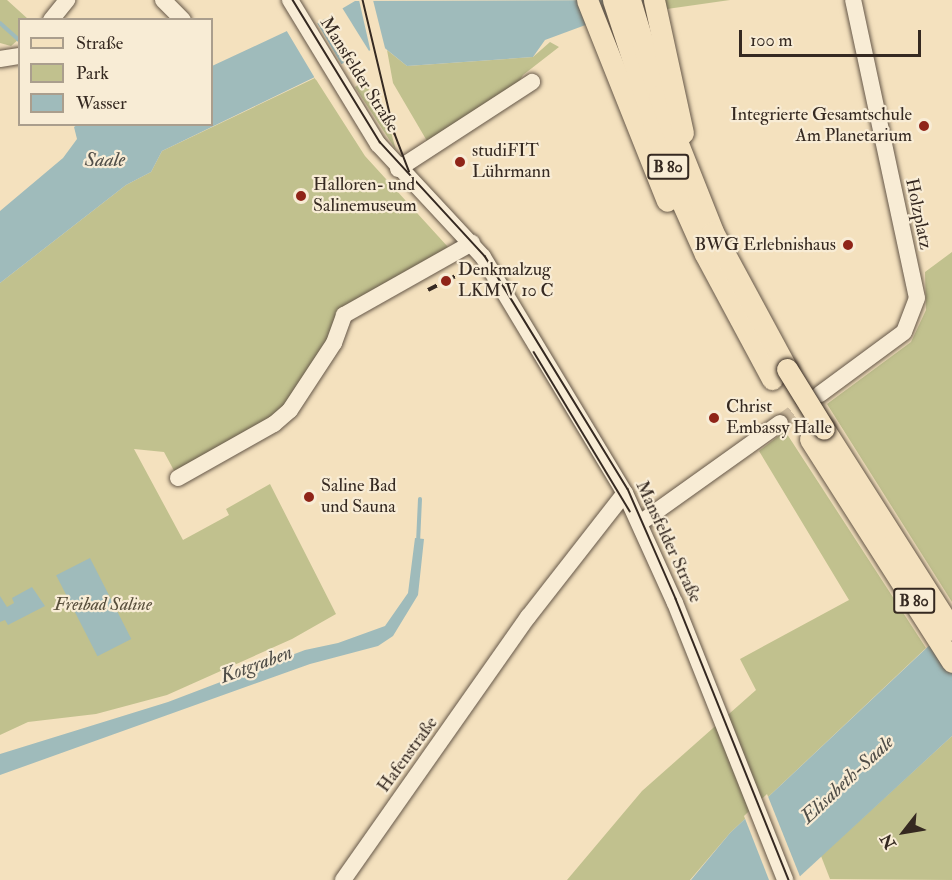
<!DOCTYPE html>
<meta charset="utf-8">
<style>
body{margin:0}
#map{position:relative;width:952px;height:880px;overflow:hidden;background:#f4e1be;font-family:"IM FELL Double Pica",serif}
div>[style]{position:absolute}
.green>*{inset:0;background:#c1c18e}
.water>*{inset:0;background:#9fbbbb;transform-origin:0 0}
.pier>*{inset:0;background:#f4e1be;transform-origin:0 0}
.stream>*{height:4px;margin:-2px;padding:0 2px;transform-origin:2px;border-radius:2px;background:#9fbbbb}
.minor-tunnel>*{height:16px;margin-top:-8px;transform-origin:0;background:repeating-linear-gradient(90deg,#cebc9f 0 16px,transparent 0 24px)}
.roads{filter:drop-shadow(0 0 2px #655748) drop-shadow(0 0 2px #655748)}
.minor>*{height:16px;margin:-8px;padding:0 8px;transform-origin:8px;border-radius:8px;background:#f8ecd5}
.major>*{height:21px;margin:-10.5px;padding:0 10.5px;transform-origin:10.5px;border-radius:10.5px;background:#f4e1be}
.tram>*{height:1.5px;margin:-0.75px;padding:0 0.75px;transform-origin:0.75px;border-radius:0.75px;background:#352921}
.rail>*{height:4px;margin-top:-2px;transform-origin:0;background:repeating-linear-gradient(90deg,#352921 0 10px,transparent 0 20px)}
.bridges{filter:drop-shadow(0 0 2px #352921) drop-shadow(0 0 2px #352921)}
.major-bridge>*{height:21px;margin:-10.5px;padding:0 10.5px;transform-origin:10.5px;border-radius:10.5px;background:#f4e1be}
.dots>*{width:16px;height:16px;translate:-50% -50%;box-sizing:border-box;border:3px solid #f8ecd5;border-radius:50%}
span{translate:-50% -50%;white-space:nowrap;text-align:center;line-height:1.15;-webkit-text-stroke:4.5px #f8ecd5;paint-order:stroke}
.shield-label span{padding:2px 4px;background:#f8ecd5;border:2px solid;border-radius:4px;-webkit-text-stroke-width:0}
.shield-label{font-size:16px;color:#352921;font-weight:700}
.street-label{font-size:18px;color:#352921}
.poi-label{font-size:18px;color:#352921}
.right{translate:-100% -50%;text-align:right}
.left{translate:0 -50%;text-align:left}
.park-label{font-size:18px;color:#584f3c;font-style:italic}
.water-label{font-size:20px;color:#504e48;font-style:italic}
.legend{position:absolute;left:18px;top:18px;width:195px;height:108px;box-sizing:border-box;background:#f8ecd5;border:2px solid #aa9e8d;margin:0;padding:8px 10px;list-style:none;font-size:18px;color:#352921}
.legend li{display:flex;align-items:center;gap:12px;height:30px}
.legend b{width:30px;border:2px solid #aa9e8d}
.north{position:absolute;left:874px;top:802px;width:60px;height:60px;-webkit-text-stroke:4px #f8ecd5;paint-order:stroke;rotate:239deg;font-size:16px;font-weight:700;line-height:24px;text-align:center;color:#352921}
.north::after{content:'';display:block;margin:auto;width:21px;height:27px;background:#352921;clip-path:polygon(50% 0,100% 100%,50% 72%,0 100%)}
.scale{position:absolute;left:739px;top:30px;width:182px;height:27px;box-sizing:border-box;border:3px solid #352921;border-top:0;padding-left:8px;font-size:18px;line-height:21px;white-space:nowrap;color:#352921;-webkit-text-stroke:4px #f8ecd5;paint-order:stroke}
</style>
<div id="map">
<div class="green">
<div style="clip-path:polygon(0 0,7px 0,28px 19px,20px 20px,19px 39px,11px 46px,0 43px)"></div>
<div style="clip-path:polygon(664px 0,730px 0,667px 9px)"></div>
<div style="clip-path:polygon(550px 42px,559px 47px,523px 75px,515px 89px,427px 141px,393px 83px,387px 50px,407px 66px,533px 57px)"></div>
<div style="clip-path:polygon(315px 78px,365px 156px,448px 247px,338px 312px,334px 343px,290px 410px,178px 478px,164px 452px,134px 449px,183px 540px,229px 515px,226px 509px,270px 484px,336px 614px,292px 639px,167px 695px,96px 714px,28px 722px,0 735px,0 283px,126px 185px,151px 172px,162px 151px)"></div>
<div style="clip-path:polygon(366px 80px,376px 115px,387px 118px,396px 150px,355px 87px)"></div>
<div style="clip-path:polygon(952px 252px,952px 602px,827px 404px,911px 342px,926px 310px,925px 272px)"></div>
<div style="clip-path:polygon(785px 431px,926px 648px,730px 833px,690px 880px,567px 880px,642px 791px,756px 690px,740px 659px,849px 600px,759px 451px)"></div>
<div style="clip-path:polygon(952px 736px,952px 880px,830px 879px,821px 856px)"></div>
</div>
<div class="water">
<div style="clip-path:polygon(653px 0,545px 40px,533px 57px,407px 66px,381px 45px,162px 151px,151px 172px,126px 185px,0 283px,0 211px,63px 158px,77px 139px,74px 127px,77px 125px,212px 124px,212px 66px,287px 31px,299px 34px,355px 1px)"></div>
<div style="clip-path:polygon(415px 538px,424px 539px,418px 595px,393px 636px,378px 646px,310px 664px,0 775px,0 754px,168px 702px,305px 650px,338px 643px,385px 626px,408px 593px)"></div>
<div style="left:90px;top:558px;width:91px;height:38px;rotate:63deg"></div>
<div style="clip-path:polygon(32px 587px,45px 606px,8px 625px,5px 620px,0 622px,0 596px,7px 607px,14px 603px,12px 598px)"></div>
<div style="clip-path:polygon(952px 624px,952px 736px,796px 880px,691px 880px,730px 833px)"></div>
</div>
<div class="pier">
<div style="clip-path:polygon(359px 0,373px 0,386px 52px,380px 48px,371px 53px)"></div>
<div style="left:341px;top:6px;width:55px;height:20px;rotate:58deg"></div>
<div style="clip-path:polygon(316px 21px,343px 67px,316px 80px,285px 28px,299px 31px)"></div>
<div style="clip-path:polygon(767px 794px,801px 879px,800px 880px,769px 880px,744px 816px)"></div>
</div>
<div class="stream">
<div style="left:0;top:23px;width:27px;rotate:42deg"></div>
<div style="left:418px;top:543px;width:44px;rotate:-87.4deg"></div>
</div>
<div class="minor-tunnel">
<div style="left:780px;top:423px;width:46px;rotate:-36.1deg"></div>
</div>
<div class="roads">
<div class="minor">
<div style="left:163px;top:0;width:28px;rotate:45deg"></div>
<div style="left:290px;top:0;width:169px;rotate:58.6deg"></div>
<div style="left:378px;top:144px;width:154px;rotate:47.1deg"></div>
<div style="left:483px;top:257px;width:275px;rotate:59deg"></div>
<div style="left:625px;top:493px;width:121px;rotate:65.6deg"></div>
<div style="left:675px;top:603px;width:298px;rotate:68.3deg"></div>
<div style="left:51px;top:20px;width:26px;rotate:-51deg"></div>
<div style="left:0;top:59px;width:20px;rotate:-9deg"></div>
<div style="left:398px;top:169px;width:160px;rotate:-33deg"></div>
<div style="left:820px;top:394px;width:104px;rotate:-36.4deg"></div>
<div style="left:904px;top:332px;width:36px;rotate:-69deg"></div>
<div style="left:917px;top:298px;width:305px;rotate:-102.1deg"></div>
<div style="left:178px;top:478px;width:110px;rotate:-29.4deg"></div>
<div style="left:274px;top:424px;width:21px;rotate:-41deg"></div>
<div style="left:290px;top:410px;width:80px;rotate:-56.7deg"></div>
<div style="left:334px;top:343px;width:30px;rotate:-70deg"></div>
<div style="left:344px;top:315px;width:147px;rotate:-29.4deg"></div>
<div style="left:640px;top:523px;width:172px;rotate:-35.5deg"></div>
<div style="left:343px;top:880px;width:322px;rotate:-54.9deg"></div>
<div style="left:528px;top:617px;width:157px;rotate:-52deg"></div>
</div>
<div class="major">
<div style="left:587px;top:0;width:216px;rotate:68.3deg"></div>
<div style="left:613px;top:0;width:197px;rotate:71.7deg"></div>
<div style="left:675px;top:187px;width:73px;rotate:65.9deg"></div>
<div style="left:705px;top:254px;width:142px;rotate:61.8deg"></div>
<div style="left:630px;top:0;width:100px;rotate:73.2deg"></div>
<div style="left:659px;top:96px;width:146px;rotate:68.3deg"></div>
<div style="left:713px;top:232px;width:156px;rotate:61.6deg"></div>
<div style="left:654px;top:0;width:136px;rotate:77.7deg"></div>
<div style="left:824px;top:429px;width:238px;rotate:57.5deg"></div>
<div style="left:810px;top:439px;width:264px;rotate:57.5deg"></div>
</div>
</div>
<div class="tram">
<div style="left:293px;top:0;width:167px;rotate:58.5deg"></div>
<div style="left:380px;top:142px;width:155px;rotate:47.4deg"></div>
<div style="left:485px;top:256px;width:273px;rotate:58.5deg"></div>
<div style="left:628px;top:489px;width:120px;rotate:66.4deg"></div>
<div style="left:676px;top:599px;width:303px;rotate:68.1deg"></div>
<div style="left:363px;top:0;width:138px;rotate:76.6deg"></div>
<div style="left:395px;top:134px;width:40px;rotate:69deg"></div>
<div style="left:534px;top:352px;width:186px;rotate:58.9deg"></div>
</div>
<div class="rail">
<div style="left:428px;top:290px;width:37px;rotate:-27deg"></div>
</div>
<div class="bridges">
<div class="major-bridge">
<div style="left:787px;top:369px;width:70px;rotate:58.3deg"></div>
</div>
</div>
<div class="dots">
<div style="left:924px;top:126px;background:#8f2418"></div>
<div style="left:460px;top:162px;background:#8f2418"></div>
<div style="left:301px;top:196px;background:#8f2418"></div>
<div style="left:848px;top:245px;background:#8f2418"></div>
<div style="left:446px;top:281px;background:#8f2418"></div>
<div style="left:714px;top:418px;background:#8f2418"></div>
<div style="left:309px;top:497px;background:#8f2418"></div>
</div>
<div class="shield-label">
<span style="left:668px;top:167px">B 80</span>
<span style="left:914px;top:601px">B 80</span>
</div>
<div class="street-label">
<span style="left:359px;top:75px;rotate:58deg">Mansfelder Straße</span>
<span style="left:918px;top:214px;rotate:78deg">Holzplatz</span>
<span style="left:668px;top:542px;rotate:65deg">Mansfelder Straße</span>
<span style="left:408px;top:755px;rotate:-54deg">Hafenstraße</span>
</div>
<div class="poi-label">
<span class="right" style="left:912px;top:126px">Integrierte Gesamtschule<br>Am Planetarium</span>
<span class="left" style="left:472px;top:162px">studiFIT<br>Lührmann</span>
<span class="left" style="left:313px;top:196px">Halloren- und<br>Salinemuseum</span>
<span class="right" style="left:836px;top:245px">BWG Erlebnishaus</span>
<span class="left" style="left:458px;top:281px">Denkmalzug<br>LKM V 10 C</span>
<span class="left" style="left:726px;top:418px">Christ<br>Embassy Halle</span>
<span class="left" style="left:321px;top:497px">Saline Bad<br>und Sauna</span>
</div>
<div class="park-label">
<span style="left:103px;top:605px">Freibad Saline</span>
</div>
<div class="water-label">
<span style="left:105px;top:159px">Saale</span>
<span style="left:256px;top:664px;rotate:-20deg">Kotgraben</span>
<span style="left:847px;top:779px;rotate:-43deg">Elisabeth-Saale</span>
</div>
<ul class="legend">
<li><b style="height:8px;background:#f4e1be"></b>Straße</li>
<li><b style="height:16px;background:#c1c18e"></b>Park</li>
<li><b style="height:16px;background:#9fbbbb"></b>Wasser</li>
</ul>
<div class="north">N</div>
<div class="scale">100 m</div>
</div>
